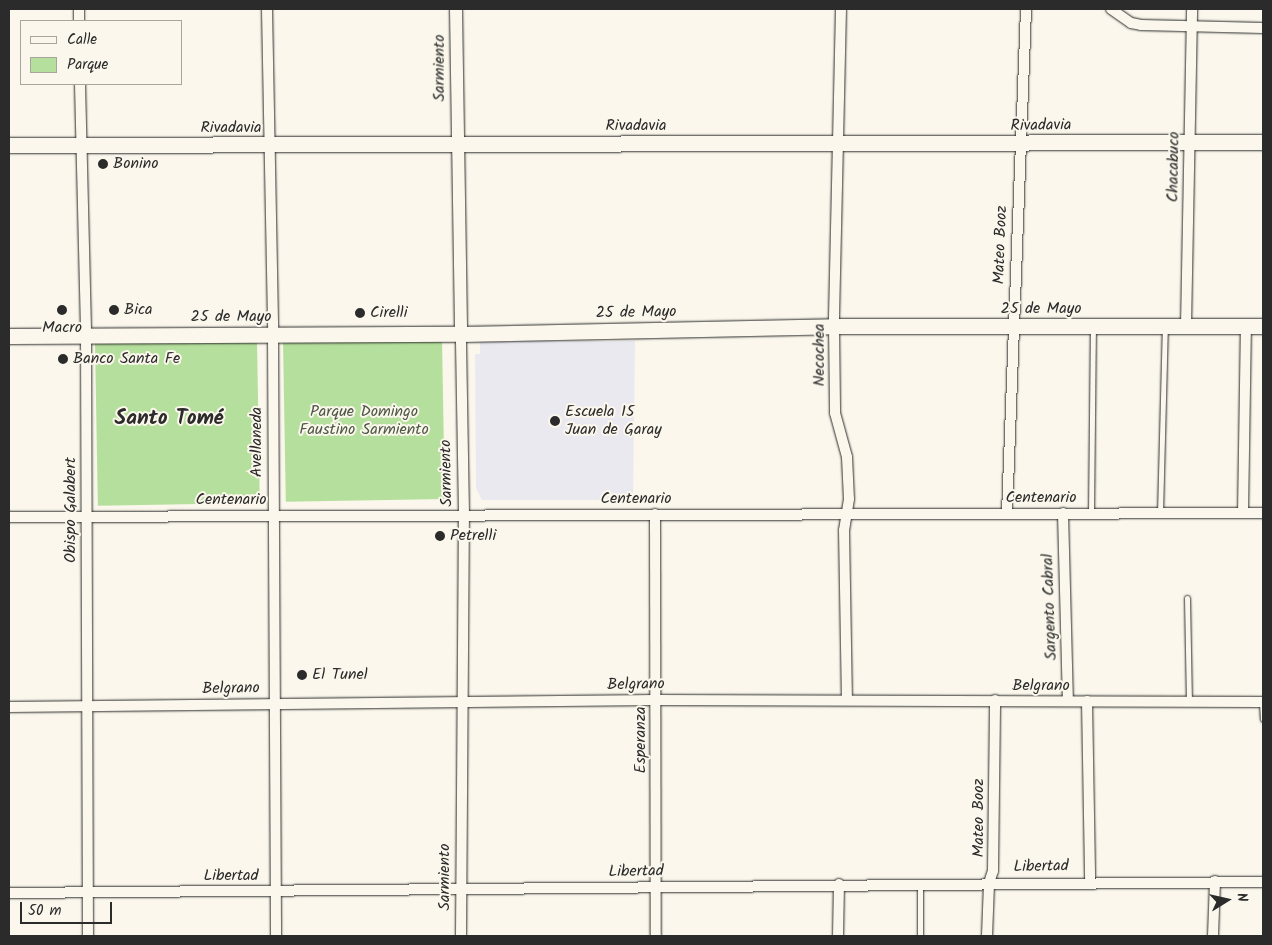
<!DOCTYPE html>
<meta charset="utf-8">
<style>
body{margin:0}
#map{position:relative;width:1272px;height:945px;overflow:hidden;background:#fbf7ec;font-family:Kalam,sans-serif}
div>[style]{position:absolute}
.built>*{inset:0;background:#eae9f0}
.green>*{inset:0;background:#b5df9c;transform-origin:0 0}
.roads{filter:drop-shadow(0 0 1px #2b2b2b) drop-shadow(0 0 1px #2b2b2b)}
.service>*{height:5px;margin:-2.5px;padding:0 2.5px;transform-origin:2.5px;border-radius:2.5px;background:#fbf7ec}
.minor>*{height:10px;margin:-5px;padding:0 5px;transform-origin:5px;border-radius:5px;background:#fbf7ec}
.tertiary>*{height:12px;margin:-6px;padding:0 6px;transform-origin:6px;border-radius:6px;background:#fbf7ec}
.secondary>*{height:15px;margin:-7.5px;padding:0 7.5px;transform-origin:7.5px;border-radius:7.5px;background:#fbf7ec}
.dots>*{width:14px;height:14px;translate:-50% -50%;box-sizing:border-box;border:2px solid #fbf7ec;border-radius:50%}
span{translate:-50% -50%;white-space:nowrap;text-align:center;line-height:1.15;-webkit-text-stroke:4px #fbf7ec;paint-order:stroke}
.street-label{font-size:16px;color:#2b2b2b}
.poi-label{font-size:16px;color:#2b2b2b}
.left{translate:0 -50%;text-align:left}
.park-label{font-size:16px;color:#4e5847}
.district-label{font-size:21px;color:#2b2b2b;font-weight:700}
.frame{position:absolute;inset:0;border:10px solid #2b2b2b;pointer-events:none}
.legend{position:absolute;left:20px;top:20px;width:162px;height:65px;box-sizing:border-box;background:#fbf7ec;border:1px solid #a8a59f;margin:0;padding:6px 9px;list-style:none;font-size:15px;color:#2b2b2b}
.legend li{display:flex;align-items:center;gap:10px;height:25px}
.legend b{width:25px;border:1px solid #a8a59f}
.north{position:absolute;left:1202px;top:875px;width:50px;height:50px;-webkit-text-stroke:4px #fbf7ec;paint-order:stroke;rotate:80deg;font-size:14px;font-weight:700;line-height:20px;text-align:center;color:#2b2b2b}
.north::after{content:'';display:block;margin:auto;width:18px;height:22px;background:#2b2b2b;clip-path:polygon(50% 0,100% 100%,50% 72%,0 100%)}
.scale{position:absolute;left:20px;top:902px;width:92px;height:22px;box-sizing:border-box;border:2px solid #2b2b2b;border-top:0;padding-left:6px;font-size:15px;line-height:18px;white-space:nowrap;color:#2b2b2b;-webkit-text-stroke:4px #fbf7ec;paint-order:stroke}
</style>
<div id="map">
<div class="built">
<div style="clip-path:polygon(480px 341px,635px 341px,633px 500px,482px 500px,476px 488px,475px 354px,480px 354px)"></div>
</div>
<div class="green">
<div style="left:442px;top:339px;width:160px;height:159px;rotate:89deg"></div>
<div style="left:257px;top:341px;width:162px;height:162px;rotate:89deg"></div>
</div>
<div class="roads">
<div class="service">
<div style="left:1091px;top:513px;width:185px;rotate:-89.4deg"></div>
<div style="left:1160px;top:513px;width:186px;rotate:-88.5deg"></div>
<div style="left:1187px;top:598px;width:104px;rotate:88.9deg"></div>
<div style="left:1262px;top:702px;width:17px;rotate:87deg"></div>
<div style="left:920px;top:936px;width:52px;rotate:-90deg"></div>
</div>
<div class="minor">
<div style="left:79px;top:9px;width:12px;rotate:90deg"></div>
<div style="left:267px;top:9px;width:326px;rotate:88.9deg"></div>
<div style="left:273px;top:335px;width:601px;rotate:89.71deg"></div>
<div style="left:841px;top:9px;width:317px;rotate:91.3deg"></div>
<div style="left:834px;top:326px;width:87px;rotate:89.3deg"></div>
<div style="left:835px;top:413px;width:46px;rotate:74.7deg"></div>
<div style="left:847px;top:457px;width:42px;rotate:87.3deg"></div>
<div style="left:849px;top:499px;width:31px;rotate:99deg"></div>
<div style="left:844px;top:530px;width:169px;rotate:89deg"></div>
<div style="left:1111px;top:9px;width:24px;rotate:35deg"></div>
<div style="left:1131px;top:23px;width:10px;rotate:11deg"></div>
<div style="left:1141px;top:25px;width:122px;rotate:1.4deg"></div>
<div style="left:80px;top:84px;width:251px;rotate:88.6deg"></div>
<div style="left:86px;top:335px;width:601px;rotate:89.81deg"></div>
<div style="left:1186px;top:326px;width:317px;rotate:-88.9deg"></div>
<div style="left:1007px;top:513px;width:504px;rotate:-87.84deg"></div>
<div style="left:1063px;top:513px;width:188px;rotate:88.5deg"></div>
<div style="left:1243px;top:513px;width:187px;rotate:-89.1deg"></div>
<div style="left:655px;top:514px;width:422px;rotate:89.9deg"></div>
<div style="left:9px;top:517px;width:1254px;rotate:-0.18deg"></div>
<div style="left:1087px;top:701px;width:180px;rotate:89deg"></div>
<div style="left:9px;top:707px;width:647px;rotate:-0.62deg"></div>
<div style="left:656px;top:700px;width:607px;rotate:0.19deg"></div>
<div style="left:9px;top:893px;width:1254px;rotate:-0.5deg"></div>
<div style="left:461px;top:936px;width:422px;rotate:-89.6deg"></div>
<div style="left:464px;top:514px;width:180px;rotate:-91deg"></div>
<div style="left:838px;top:936px;width:52px;rotate:-88.9deg"></div>
<div style="left:987px;top:936px;width:53px;rotate:-87.8deg"></div>
<div style="left:989px;top:883px;width:13px;rotate:-72deg"></div>
<div style="left:993px;top:871px;width:171px;rotate:-89.3deg"></div>
<div style="left:1213px;top:936px;width:55px;rotate:-87.9deg"></div>
</div>
<div class="tertiary">
<div style="left:456px;top:9px;width:325px;rotate:89.1deg"></div>
</div>
<div class="secondary">
<div style="left:9px;top:145px;width:1254px;rotate:-0.14deg"></div>
<div style="left:9px;top:336px;width:452px;rotate:-0.3deg"></div>
<div style="left:461px;top:334px;width:373px;rotate:-1.2deg"></div>
<div style="left:834px;top:326px;width:429px"></div>
</div>
</div>
<div class="dots">
<div style="left:103px;top:164px;background:#2b2b2b"></div>
<div style="left:62px;top:310px;background:#2b2b2b"></div>
<div style="left:114px;top:310px;background:#2b2b2b"></div>
<div style="left:360px;top:313px;background:#2b2b2b"></div>
<div style="left:63px;top:359px;background:#2b2b2b"></div>
<div style="left:555px;top:421px;background:#2b2b2b"></div>
<div style="left:440px;top:536px;background:#2b2b2b"></div>
<div style="left:302px;top:675px;background:#2b2b2b"></div>
</div>
<div class="street-label">
<span style="left:440px;top:68px;rotate:-90deg">Sarmiento</span>
<span style="left:636px;top:126px">Rivadavia</span>
<span style="left:1041px;top:126px;rotate:-1deg">Rivadavia</span>
<span style="left:231px;top:128px">Rivadavia</span>
<span style="left:1174px;top:167px;rotate:-89deg">Chacabuco</span>
<span style="left:1001px;top:245px;rotate:-88deg">Mateo Booz</span>
<span style="left:1041px;top:309px">25 de Mayo</span>
<span style="left:636px;top:313px;rotate:-1deg">25 de Mayo</span>
<span style="left:231px;top:317px">25 de Mayo</span>
<span style="left:820px;top:355px;rotate:-90deg">Necochea</span>
<span style="left:257px;top:442px;rotate:-90deg">Avellaneda</span>
<span style="left:447px;top:473px;rotate:-91deg">Sarmiento</span>
<span style="left:1041px;top:498px">Centenario</span>
<span style="left:636px;top:499px">Centenario</span>
<span style="left:231px;top:500px">Centenario</span>
<span style="left:71px;top:510px;rotate:-90deg">Obispo Galabert</span>
<span style="left:1050px;top:607px;rotate:-92deg">Sargento Cabral</span>
<span style="left:636px;top:685px;rotate:-1deg">Belgrano</span>
<span style="left:1041px;top:686px">Belgrano</span>
<span style="left:231px;top:689px;rotate:-1deg">Belgrano</span>
<span style="left:641px;top:740px;rotate:-90deg">Esperanza</span>
<span style="left:979px;top:818px;rotate:-90deg">Mateo Booz</span>
<span style="left:1041px;top:867px;rotate:-1deg">Libertad</span>
<span style="left:636px;top:872px;rotate:-1deg">Libertad</span>
<span style="left:231px;top:876px">Libertad</span>
<span style="left:445px;top:877px;rotate:-90deg">Sarmiento</span>
</div>
<div class="poi-label">
<span class="left" style="left:113px;top:164px">Bonino</span>
<span class="left" style="left:124px;top:310px">Bica</span>
<span class="left" style="left:370px;top:313px">Cirelli</span>
<span style="left:62px;top:328px">Macro</span>
<span class="left" style="left:73px;top:359px">Banco Santa Fe</span>
<span class="left" style="left:565px;top:421px">Escuela 15<br>Juan de Garay</span>
<span class="left" style="left:450px;top:536px">Petrelli</span>
<span class="left" style="left:312px;top:675px">El Tunel</span>
</div>
<div class="park-label">
<span style="left:364px;top:421px">Parque Domingo<br>Faustino Sarmiento</span>
</div>
<div class="district-label">
<span style="left:169px;top:419px">Santo Tomé</span>
</div>
<div class="frame"></div>
<ul class="legend">
<li><b style="height:6px;background:#fbf7ec"></b>Calle</li>
<li><b style="height:14px;background:#b5df9c"></b>Parque</li>
</ul>
<div class="north">N</div>
<div class="scale">50 m</div>
</div>
